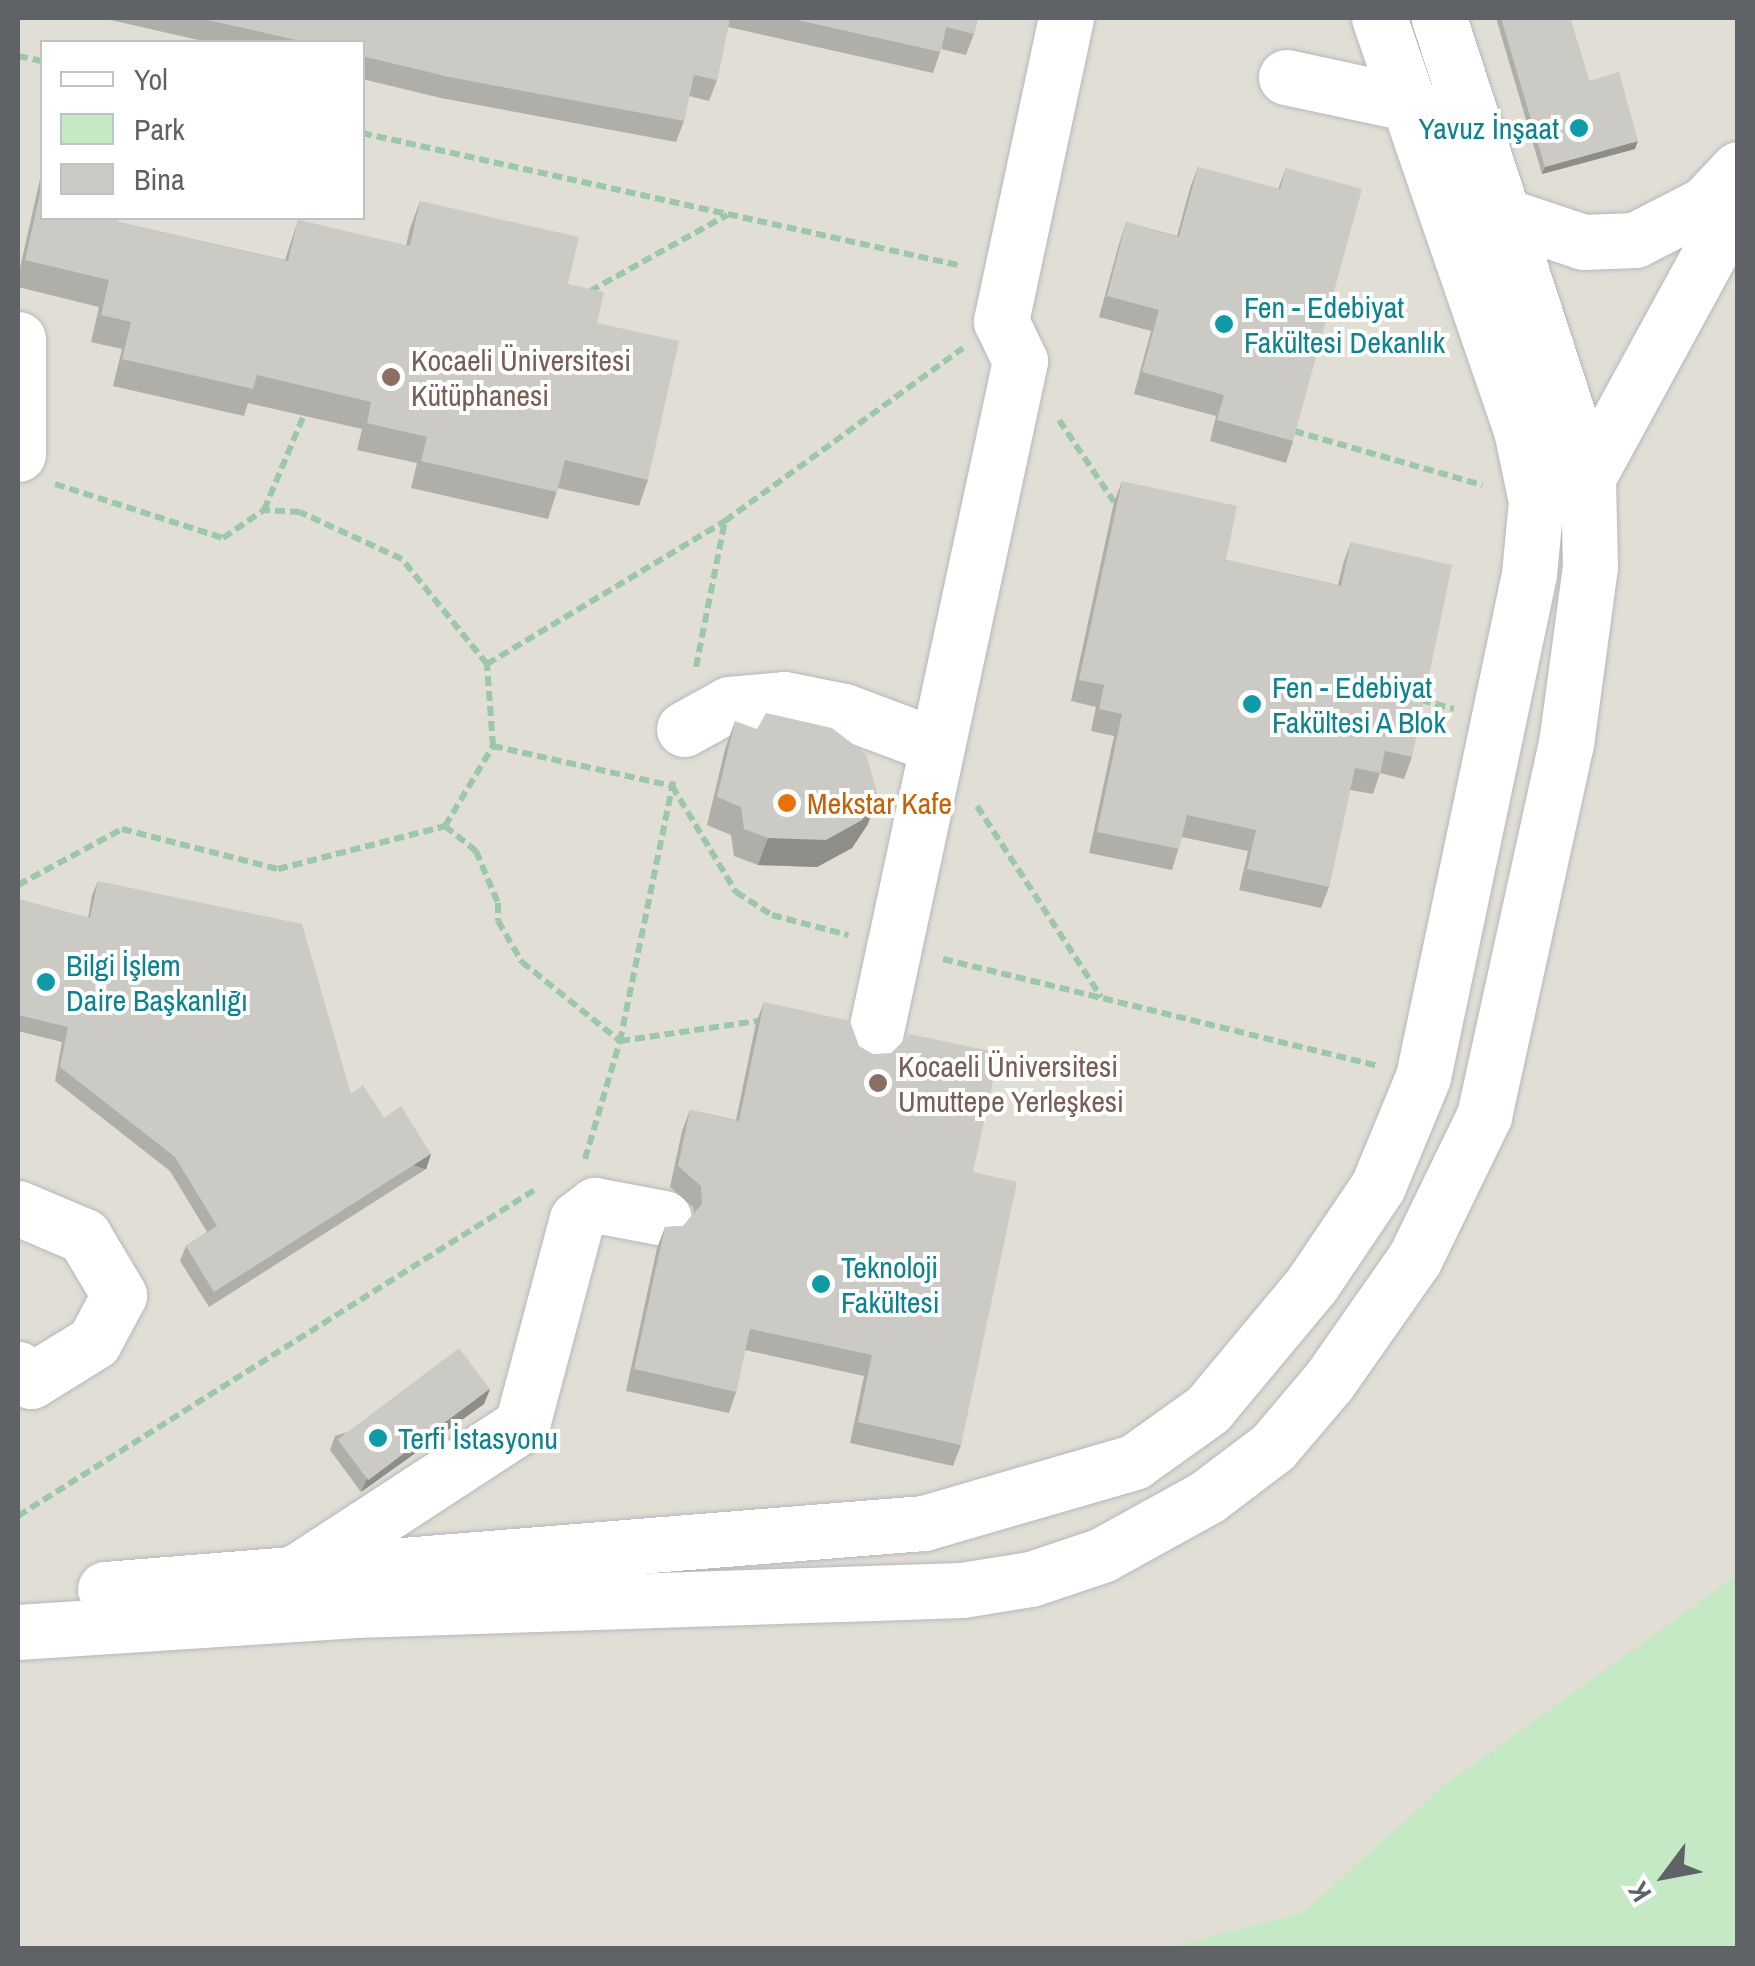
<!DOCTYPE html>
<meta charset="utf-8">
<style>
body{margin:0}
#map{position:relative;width:1755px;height:1966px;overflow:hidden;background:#f1efe8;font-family:"Archivo Narrow",sans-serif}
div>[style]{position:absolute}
.education>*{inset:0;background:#e1ded6}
.green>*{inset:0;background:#c5e8c5}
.path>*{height:6px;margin-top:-3px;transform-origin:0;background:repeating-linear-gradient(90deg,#9cc7a9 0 10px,transparent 0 15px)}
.roads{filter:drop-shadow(0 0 2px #b5b8bc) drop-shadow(0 0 2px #b5b8bc)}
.minor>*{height:55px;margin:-27.5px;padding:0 27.5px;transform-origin:27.5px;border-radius:27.5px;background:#fff}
.wall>*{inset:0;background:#afaea9}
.shaded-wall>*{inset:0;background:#8f8d8a;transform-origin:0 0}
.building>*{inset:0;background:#cccac5;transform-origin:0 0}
.dots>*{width:28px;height:28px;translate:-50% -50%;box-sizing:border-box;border:5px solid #fff;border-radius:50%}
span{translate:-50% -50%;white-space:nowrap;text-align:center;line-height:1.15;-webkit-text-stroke:8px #fff;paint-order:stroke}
.culture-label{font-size:30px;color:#0d838f}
.right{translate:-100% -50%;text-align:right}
.left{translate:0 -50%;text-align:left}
.education-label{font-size:30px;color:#785e54}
.food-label{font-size:30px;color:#c56008}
.frame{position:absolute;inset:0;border:20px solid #5f6368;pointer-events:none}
.legend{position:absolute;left:40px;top:40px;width:325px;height:180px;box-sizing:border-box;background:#fff;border:2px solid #bfc1c3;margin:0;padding:12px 18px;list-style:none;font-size:30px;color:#5f6368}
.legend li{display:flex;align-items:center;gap:20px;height:50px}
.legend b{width:50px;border:2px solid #bfc1c3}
.north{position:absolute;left:1615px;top:1826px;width:100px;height:100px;-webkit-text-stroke:8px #fff;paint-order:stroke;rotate:238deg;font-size:28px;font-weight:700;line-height:40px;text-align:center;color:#5f6368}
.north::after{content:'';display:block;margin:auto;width:35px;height:45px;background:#5f6368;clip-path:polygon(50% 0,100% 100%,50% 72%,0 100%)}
</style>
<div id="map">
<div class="education">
<div style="clip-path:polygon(evenodd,18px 18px,1737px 18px,1737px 1948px,18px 1948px,18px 18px,42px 42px,362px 42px,362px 218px,42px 218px,42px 42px)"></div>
</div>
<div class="green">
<div style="clip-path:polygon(1737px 1575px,1737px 1948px,1168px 1948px,1303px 1913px,1442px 1787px)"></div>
</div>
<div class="path">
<div style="left:18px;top:56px;width:25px;rotate:12deg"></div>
<div style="left:362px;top:133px;width:615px;rotate:12.5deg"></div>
<div style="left:590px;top:291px;width:157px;rotate:-29deg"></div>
<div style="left:1059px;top:420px;width:99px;rotate:56.1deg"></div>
<div style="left:1294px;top:431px;width:196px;rotate:16deg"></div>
<div style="left:55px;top:484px;width:176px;rotate:17.8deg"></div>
<div style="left:223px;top:538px;width:50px;rotate:-34.3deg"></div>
<div style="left:264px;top:510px;width:103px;rotate:-67.2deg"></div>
<div style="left:487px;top:664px;width:278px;rotate:-31deg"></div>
<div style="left:725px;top:521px;width:294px;rotate:-36deg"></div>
<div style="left:696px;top:667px;width:149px;rotate:-78.8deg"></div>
<div style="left:1421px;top:700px;width:34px;rotate:15deg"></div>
<div style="left:493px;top:746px;width:183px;rotate:12.6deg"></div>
<div style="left:672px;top:786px;width:124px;rotate:58.9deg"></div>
<div style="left:736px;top:892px;width:43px;rotate:32.6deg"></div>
<div style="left:772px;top:915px;width:79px;rotate:14.7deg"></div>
<div style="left:977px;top:806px;width:228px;rotate:57deg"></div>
<div style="left:445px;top:826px;width:40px;rotate:39deg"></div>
<div style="left:476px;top:851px;width:56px;rotate:67.1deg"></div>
<div style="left:498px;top:903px;width:18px;rotate:90deg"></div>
<div style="left:498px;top:921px;width:48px;rotate:59.7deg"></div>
<div style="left:522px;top:962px;width:126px;rotate:38.9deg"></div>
<div style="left:620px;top:1041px;width:146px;rotate:-8.3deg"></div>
<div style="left:18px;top:885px;width:118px;rotate:-28.3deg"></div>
<div style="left:122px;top:829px;width:161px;rotate:14.4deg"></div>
<div style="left:278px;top:869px;width:172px;rotate:-14.4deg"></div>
<div style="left:445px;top:826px;width:93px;rotate:-59deg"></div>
<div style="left:493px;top:746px;width:82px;rotate:-94.2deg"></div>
<div style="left:487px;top:664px;width:135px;rotate:-129deg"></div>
<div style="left:402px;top:559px;width:112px;rotate:-155.3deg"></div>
<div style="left:300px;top:512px;width:36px;rotate:-177deg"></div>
<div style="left:943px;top:959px;width:447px;rotate:13.8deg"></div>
<div style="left:585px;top:1159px;width:123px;rotate:-73.5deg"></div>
<div style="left:620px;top:1041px;width:269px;rotate:-78.4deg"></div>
<div style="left:18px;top:1516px;width:613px;rotate:-32.26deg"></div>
</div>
<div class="roads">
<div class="minor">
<div style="left:1286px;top:77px;width:129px;rotate:12.1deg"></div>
<div style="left:1412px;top:104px;width:28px;rotate:51deg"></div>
<div style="left:1488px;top:196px;width:24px;rotate:52deg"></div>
<div style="left:1503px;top:215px;width:84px;rotate:18.6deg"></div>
<div style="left:1583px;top:242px;width:52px;rotate:-2.2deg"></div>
<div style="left:1635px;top:240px;width:79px;rotate:-27.2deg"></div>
<div style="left:1705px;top:204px;width:48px;rotate:-46.7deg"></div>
<div style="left:18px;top:339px;width:115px;rotate:90deg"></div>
<div style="left:1570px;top:485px;width:20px;rotate:-24deg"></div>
<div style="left:1588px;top:477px;width:313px;rotate:-61.4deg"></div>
<div style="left:684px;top:729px;width:51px;rotate:-29.1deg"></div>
<div style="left:729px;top:704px;width:55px;rotate:-5.2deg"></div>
<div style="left:784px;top:699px;width:61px;rotate:11.3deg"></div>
<div style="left:844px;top:711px;width:99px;rotate:20.6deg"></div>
<div style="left:873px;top:1045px;width:700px;rotate:-77.87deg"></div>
<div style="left:1020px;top:361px;width:44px;rotate:-115.4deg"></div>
<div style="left:1001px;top:321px;width:310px;rotate:-77.9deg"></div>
<div style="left:18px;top:1208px;width:72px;rotate:23deg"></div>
<div style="left:84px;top:1236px;width:69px;rotate:59.3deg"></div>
<div style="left:119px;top:1295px;width:53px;rotate:118deg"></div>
<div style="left:94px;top:1342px;width:74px;rotate:148.2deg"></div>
<div style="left:31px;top:1381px;width:18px;rotate:-137deg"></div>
<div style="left:301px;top:1569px;width:264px;rotate:-33.1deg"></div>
<div style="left:522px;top:1425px;width:213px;rotate:-75.1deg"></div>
<div style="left:577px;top:1219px;width:23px;rotate:-38deg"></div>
<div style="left:595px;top:1205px;width:70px;rotate:10.7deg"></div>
<div style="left:105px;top:1589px;width:822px;rotate:-4.61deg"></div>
<div style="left:924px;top:1523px;width:219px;rotate:-16.2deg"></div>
<div style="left:1134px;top:1462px;width:91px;rotate:-35.6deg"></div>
<div style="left:1208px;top:1409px;width:163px;rotate:-50.2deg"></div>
<div style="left:1312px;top:1284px;width:118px;rotate:-56deg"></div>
<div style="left:1378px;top:1186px;width:118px;rotate:-67.6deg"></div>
<div style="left:1423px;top:1077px;width:514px;rotate:-78.1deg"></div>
<div style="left:1529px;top:574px;width:73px;rotate:-84.5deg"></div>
<div style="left:1536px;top:501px;width:73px;rotate:-101.9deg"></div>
<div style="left:1521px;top:430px;width:436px;rotate:-109deg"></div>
<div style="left:18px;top:1632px;width:338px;rotate:-3.7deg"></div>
<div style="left:355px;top:1610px;width:607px;rotate:-1.89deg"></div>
<div style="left:962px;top:1590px;width:70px;rotate:-9.1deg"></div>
<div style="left:1031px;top:1579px;width:75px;rotate:-18.7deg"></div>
<div style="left:1102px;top:1555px;width:120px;rotate:-28.9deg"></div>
<div style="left:1207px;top:1497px;width:83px;rotate:-37.1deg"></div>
<div style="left:1273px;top:1447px;width:87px;rotate:-49.7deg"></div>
<div style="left:1329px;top:1381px;width:150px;rotate:-55deg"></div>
<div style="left:1415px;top:1258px;width:158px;rotate:-64.1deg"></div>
<div style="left:1484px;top:1116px;width:381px;rotate:-77.6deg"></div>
<div style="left:1566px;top:744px;width:179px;rotate:-82.3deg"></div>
<div style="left:1590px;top:567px;width:90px;rotate:-91.3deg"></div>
<div style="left:1588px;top:477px;width:483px;rotate:-108deg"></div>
</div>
</div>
<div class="wall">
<div style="clip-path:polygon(102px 18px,978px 18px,974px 34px,966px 55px,941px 49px,933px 73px,728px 27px,717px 80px,709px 101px,689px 96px,684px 121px,676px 142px,441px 98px,362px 79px,362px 42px,207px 42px)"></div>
<div style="clip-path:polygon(1496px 18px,1570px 18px,1589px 81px,1635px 149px,1542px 174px)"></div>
<div style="clip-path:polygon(1198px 167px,1278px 189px,1286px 168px,1293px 441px,1286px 463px,1210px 441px,1216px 416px,1134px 394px,1151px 331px,1099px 317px,1119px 244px,1126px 222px,1177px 236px,1190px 188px)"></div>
<div style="clip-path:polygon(42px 170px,42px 218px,118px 222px,285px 260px,298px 220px,406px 246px,410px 228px,420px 201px,568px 284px,597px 323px,648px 480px,639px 506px,558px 488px,548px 519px,411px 488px,417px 463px,357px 450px,362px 429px,248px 403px,244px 416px,113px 386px,122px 349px,91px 342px,99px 307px,18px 287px,18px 277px)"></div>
<div style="clip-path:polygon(1122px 481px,1226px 560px,1338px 585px,1343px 564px,1351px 542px,1412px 757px,1404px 779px,1380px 773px,1373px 794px,1350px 790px,1329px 887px,1321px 908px,1239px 890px,1248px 851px,1182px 837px,1172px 870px,1089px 853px,1114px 736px,1091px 731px,1096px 707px,1071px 701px,1114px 502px)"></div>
<div style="clip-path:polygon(735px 721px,868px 824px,852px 848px,817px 867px,758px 865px,734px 856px,731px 835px,707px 825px,725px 749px)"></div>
<div style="clip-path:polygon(98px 881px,351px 1094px,431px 1154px,426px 1169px,209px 1307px,180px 1261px,186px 1246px,207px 1232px,170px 1171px,55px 1081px,62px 1042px,18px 1031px,18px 899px,88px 918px,92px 895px)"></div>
<div style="clip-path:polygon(764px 1002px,859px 1046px,973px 1172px,961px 1445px,953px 1466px,850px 1443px,864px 1376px,745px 1350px,736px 1392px,729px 1413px,626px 1391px,657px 1248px,665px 1227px,683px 1226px,694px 1213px,693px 1207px,670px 1187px,682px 1131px,690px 1110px,736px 1120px,756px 1023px)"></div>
<div style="clip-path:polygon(490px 1389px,484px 1404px,361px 1492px,330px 1450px,335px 1436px)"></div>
</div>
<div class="shaded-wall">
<div style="clip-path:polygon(1638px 141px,1635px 149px,1542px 174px,1545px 167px)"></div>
<div style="clip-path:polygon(878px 796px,868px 824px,852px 848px,817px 867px,758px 865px,768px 838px)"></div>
<div style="left:431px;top:1154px;width:16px;height:257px;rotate:108deg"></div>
<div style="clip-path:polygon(490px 1389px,484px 1404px,361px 1492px,367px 1478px)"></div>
</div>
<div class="building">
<div style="clip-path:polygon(199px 18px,730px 18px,717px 80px,694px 75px,684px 121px,449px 77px,362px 56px,362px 42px,305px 42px)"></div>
<div style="clip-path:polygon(788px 18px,978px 18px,974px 34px,946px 27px,941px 52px)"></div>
<div style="clip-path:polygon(1501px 18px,1570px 18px,1589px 81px,1619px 72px,1638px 141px,1545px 167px)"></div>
<div style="clip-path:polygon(1198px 167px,1280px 189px,1286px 168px,1362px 189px,1293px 441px,1217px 420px,1224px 395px,1142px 372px,1159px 310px,1107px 296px,1126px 222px,1179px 237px)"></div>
<div style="clip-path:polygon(42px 185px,42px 218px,119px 218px,118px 222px,288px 261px,298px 220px,410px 246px,420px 201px,579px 237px,568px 284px,604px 292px,597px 323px,679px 341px,648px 480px,565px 460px,557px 492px,421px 461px,427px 437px,367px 423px,371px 402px,257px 375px,253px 389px,122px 359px,131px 322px,101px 315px,109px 280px,25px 260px)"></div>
<div style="clip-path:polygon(1122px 481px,1237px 506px,1226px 560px,1341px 586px,1351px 542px,1452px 565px,1412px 757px,1385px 751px,1380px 773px,1355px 768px,1329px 887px,1247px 869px,1256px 830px,1187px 815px,1179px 849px,1097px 832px,1122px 714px,1099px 709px,1104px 685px,1079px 680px)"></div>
<div style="clip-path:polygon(766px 713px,832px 728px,866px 754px,878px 796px,862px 820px,826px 840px,768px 838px,744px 829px,741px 807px,717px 797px,735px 721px,757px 729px)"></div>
<div style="clip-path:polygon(98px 881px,302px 924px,351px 1094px,363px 1085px,384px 1118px,401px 1106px,431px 1154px,214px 1292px,186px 1246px,217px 1226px,175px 1157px,60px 1067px,68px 1027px,18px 1015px,18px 899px,90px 918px)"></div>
<div style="clip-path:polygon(764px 1002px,850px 1021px,859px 1046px,873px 1054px,891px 1053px,910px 1034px,999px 1053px,973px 1172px,1017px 1182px,961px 1445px,858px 1422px,872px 1355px,750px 1329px,736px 1392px,634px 1369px,665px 1227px,683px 1226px,702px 1204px,701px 1186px,678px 1166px,690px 1110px,739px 1121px)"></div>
<div style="left:459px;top:1348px;width:51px;height:152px;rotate:53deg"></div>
</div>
<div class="dots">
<div style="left:1579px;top:128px;background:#0f9aa8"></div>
<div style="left:1224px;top:324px;background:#0f9aa8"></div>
<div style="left:391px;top:377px;background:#8d6e63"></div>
<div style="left:1252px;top:704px;background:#0f9aa8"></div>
<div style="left:787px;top:803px;background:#e8710a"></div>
<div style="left:46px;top:982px;background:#0f9aa8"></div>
<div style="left:878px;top:1083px;background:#8d6e63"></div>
<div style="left:821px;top:1284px;background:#0f9aa8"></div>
<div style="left:378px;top:1438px;background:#0f9aa8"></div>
</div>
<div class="culture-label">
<span class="right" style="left:1559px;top:128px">Yavuz İnşaat</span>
<span class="left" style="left:1244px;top:324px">Fen - Edebiyat<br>Fakültesi Dekanlık</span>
<span class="left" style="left:1272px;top:704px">Fen - Edebiyat<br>Fakültesi A Blok</span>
<span class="left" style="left:66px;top:982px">Bilgi İşlem<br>Daire Başkanlığı</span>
<span class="left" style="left:841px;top:1284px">Teknoloji<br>Fakültesi</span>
<span class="left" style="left:398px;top:1438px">Terfi İstasyonu</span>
</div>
<div class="education-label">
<span class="left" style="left:411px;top:377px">Kocaeli Üniversitesi<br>Kütüphanesi</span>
<span class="left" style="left:898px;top:1083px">Kocaeli Üniversitesi<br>Umuttepe Yerleşkesi</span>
</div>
<div class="food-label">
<span class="left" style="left:807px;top:803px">Mekstar Kafe</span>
</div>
<div class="frame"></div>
<ul class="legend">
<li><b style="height:12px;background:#fff"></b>Yol</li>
<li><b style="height:28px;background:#c5e8c5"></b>Park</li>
<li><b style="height:28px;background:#cccac5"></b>Bina</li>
</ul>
<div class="north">K</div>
</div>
